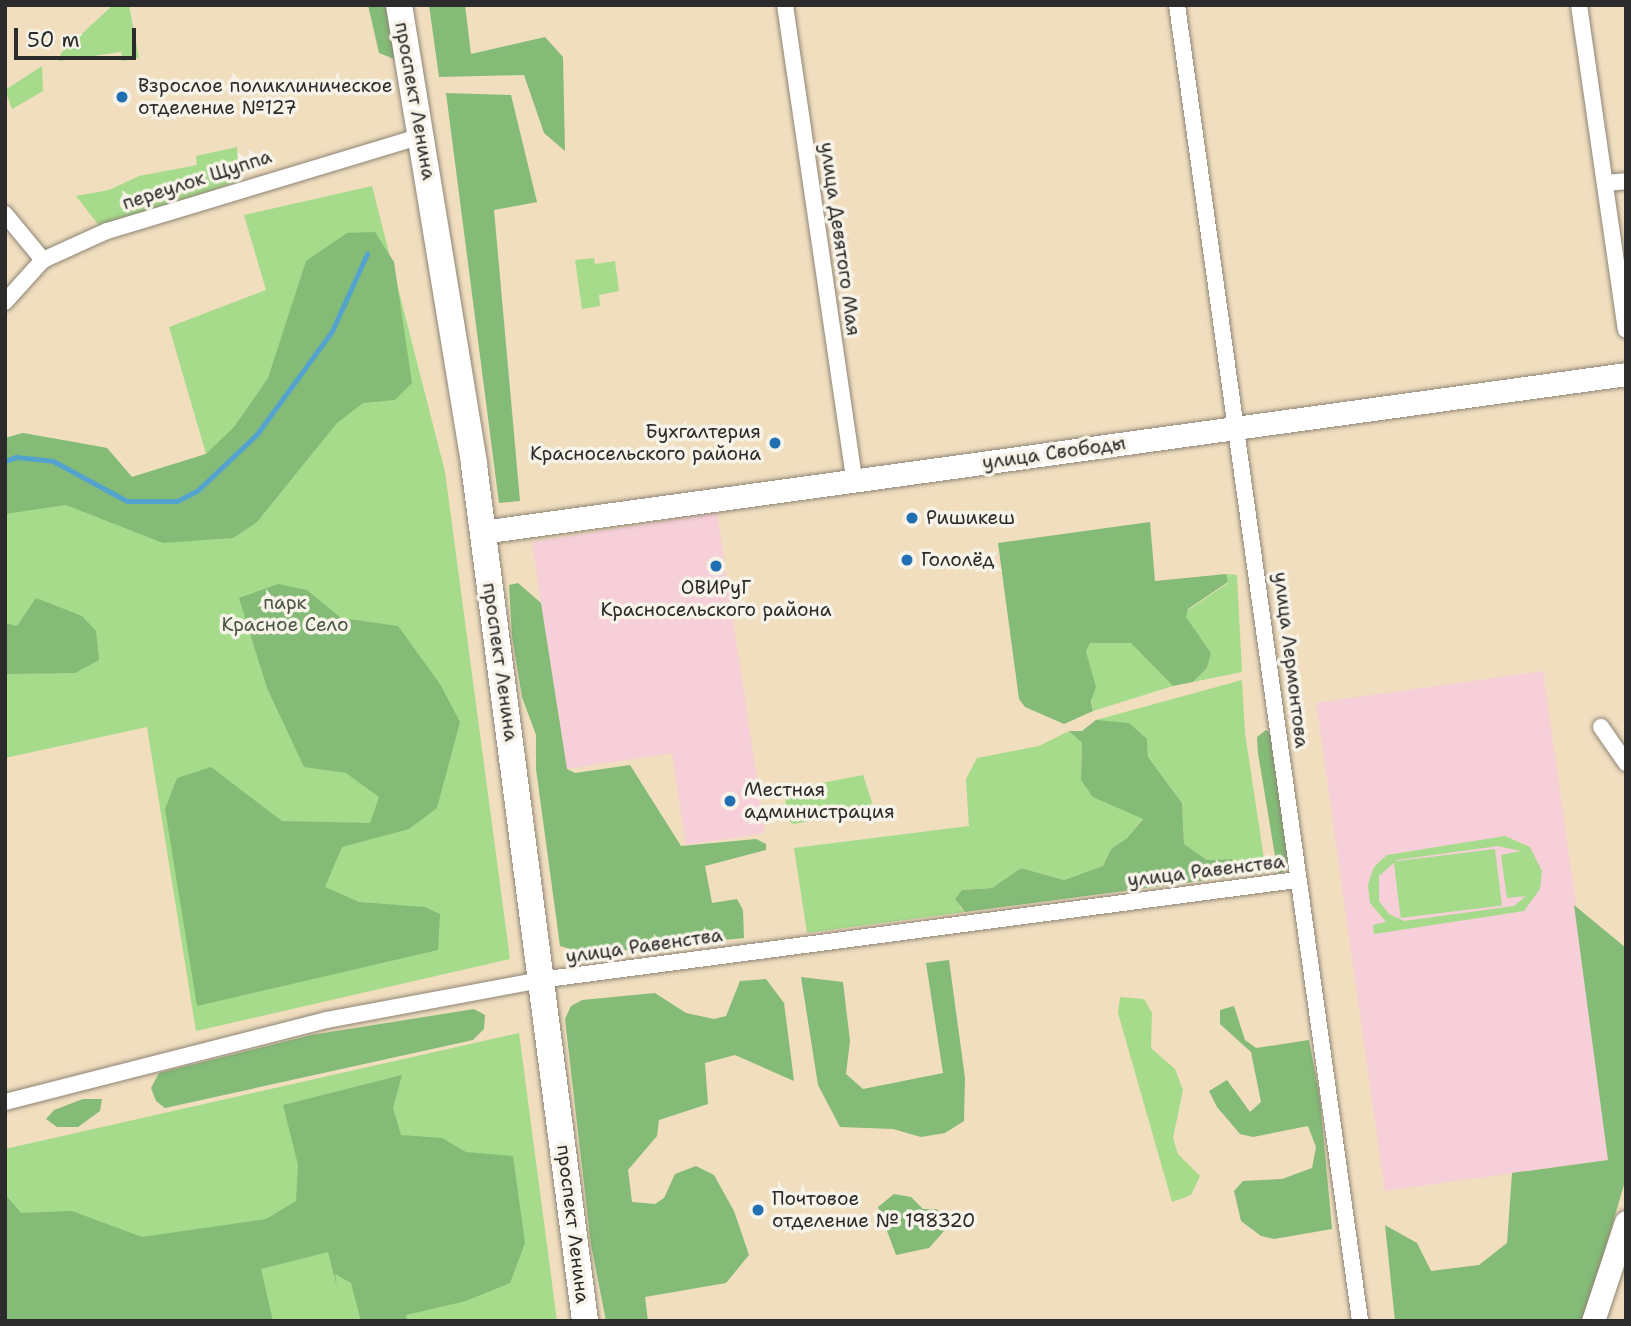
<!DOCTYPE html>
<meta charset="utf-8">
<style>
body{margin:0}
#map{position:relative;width:1631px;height:1326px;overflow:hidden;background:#f0debf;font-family:"Shantell Sans",sans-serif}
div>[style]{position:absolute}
.built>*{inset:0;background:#f6cfd8;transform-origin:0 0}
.green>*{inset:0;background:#a6db8b;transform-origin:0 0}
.forest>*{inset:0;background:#84bb77}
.stream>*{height:5px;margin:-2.5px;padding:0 2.5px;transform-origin:2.5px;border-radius:2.5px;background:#54a3ce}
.roads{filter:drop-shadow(0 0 2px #8e8475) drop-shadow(0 0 2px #8e8475)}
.minor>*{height:16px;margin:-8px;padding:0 8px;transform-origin:8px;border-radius:8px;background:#fff}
.secondary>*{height:23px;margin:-11.5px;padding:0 11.5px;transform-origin:11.5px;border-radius:11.5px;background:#fff}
.primary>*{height:26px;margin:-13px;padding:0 13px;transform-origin:13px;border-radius:13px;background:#fff}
.dots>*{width:19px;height:19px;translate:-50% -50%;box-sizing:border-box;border:4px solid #f7f3e8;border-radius:50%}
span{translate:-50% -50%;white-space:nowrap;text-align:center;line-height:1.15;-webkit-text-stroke:7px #f7f3e8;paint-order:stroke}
.poi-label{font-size:19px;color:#2b2b2b}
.left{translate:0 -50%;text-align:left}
.right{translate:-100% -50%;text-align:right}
.street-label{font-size:19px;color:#2b2b2b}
.park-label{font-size:19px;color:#4a5743}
.frame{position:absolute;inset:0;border:7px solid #2b2b2b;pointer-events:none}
.scale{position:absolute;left:14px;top:28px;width:122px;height:32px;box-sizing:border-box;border:4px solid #2b2b2b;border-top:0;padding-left:9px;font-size:21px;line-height:24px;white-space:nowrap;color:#2b2b2b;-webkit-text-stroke:5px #f7f3e8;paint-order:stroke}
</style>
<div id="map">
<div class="built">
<div style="clip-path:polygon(717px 513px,765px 833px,686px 845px,672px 753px,566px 769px,532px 542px)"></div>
<div style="left:1543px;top:671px;width:493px;height:229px;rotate:82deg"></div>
</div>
<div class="green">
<div style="clip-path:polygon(113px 5px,129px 5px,139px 58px,123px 61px,121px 52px,59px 61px,61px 53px)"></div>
<div style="clip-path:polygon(42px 66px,43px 91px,12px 109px,5px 90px)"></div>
<div style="clip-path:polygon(237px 147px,239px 181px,101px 228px,76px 196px,109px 190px,139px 176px,197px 165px,196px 156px)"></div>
<div style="clip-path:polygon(372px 186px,445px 472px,510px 959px,196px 1031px,147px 727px,5px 758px,5px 438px,23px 433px,107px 448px,132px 477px,206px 454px,169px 327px,266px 290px,244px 215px)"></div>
<div style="clip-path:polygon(594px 258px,595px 264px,615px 261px,619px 291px,599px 295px,600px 306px,582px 309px,575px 260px)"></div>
<div style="clip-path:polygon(1226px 574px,1237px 575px,1242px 672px,1193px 682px,1207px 668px,1211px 653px,1185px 617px,1188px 610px,1228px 583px)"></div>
<div style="clip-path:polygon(1131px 642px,1173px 686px,1093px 711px,1086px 652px,1090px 643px)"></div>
<div style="clip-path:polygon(1242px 680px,1245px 733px,1266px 872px,1238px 876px,1231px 859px,1207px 860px,1184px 844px,1182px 803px,1148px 757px,1147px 739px,1096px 720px)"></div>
<div style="clip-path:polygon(1069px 731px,1082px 743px,1081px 780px,1143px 818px,1127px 838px,1111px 849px,1103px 866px,1064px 880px,1021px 868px,992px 888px,962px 890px,960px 907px,965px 912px,807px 933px,794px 848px,969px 826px,966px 779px,977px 758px,1039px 746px)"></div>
<div style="clip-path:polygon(863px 775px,872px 802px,867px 812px,793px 824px,786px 819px,785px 790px)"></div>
<div style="clip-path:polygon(evenodd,1505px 836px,1530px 847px,1542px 871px,1540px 889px,1524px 911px,1374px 934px,1373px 925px,1386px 922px,1370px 903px,1368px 885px,1374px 867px,1387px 855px,1505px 836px,1498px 846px,1521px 851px,1501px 855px,1507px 898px,1526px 896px,1514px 906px,1404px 921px,1389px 914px,1379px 901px,1379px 876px,1397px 860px,1498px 846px)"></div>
<div style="left:1495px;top:849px;width:57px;height:102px;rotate:83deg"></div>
<div style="clip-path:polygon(1120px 997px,1144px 999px,1152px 1013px,1151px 1048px,1175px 1069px,1183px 1090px,1173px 1138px,1178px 1154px,1200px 1176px,1191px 1195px,1172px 1202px,1118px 1013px)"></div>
<div style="clip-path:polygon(519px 1033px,557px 1321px,5px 1321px,5px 1149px)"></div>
</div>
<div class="forest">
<div style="clip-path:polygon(368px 5px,391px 5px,402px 62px,379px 53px)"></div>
<div style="clip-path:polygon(429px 5px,465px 5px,471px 54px,545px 37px,563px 57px,565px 151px,544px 133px,524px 75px,439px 77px)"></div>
<div style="clip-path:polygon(446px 93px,511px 95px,537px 202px,494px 210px,520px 501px,499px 503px)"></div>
<div style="clip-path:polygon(375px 232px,394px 262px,412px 383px,395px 400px,363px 403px,337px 423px,257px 522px,233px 538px,163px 543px,66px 505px,5px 514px,5px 438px,23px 433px,107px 448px,132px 477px,206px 454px,234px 427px,268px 378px,306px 261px,347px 233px)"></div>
<div style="clip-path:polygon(1150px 522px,1155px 581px,1226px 574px,1228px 582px,1188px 609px,1186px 617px,1211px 653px,1207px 668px,1193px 682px,1173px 686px,1131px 643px,1090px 643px,1086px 652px,1096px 687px,1091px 701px,1093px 711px,1064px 724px,1025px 707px,1019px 699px,998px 543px)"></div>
<div style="clip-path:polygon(518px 583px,541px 603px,567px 769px,575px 773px,630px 765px,681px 846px,756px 839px,766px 844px,766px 850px,705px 866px,712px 903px,737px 899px,743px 910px,744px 938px,588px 954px,560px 946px,536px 769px,536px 735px,522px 697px,512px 636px,509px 585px)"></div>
<div style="clip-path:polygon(278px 584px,307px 590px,341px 618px,398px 626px,440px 684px,460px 722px,437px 808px,409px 829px,342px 847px,325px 887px,359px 902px,425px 907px,440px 914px,438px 950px,197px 1006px,165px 809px,177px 778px,211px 767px,282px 821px,370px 823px,379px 797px,346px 773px,304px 767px,267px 688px,239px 598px)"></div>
<div style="clip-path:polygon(36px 598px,82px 616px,96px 631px,99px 660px,75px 673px,5px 674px,5px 623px,17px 626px)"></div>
<div style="clip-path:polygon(1096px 720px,1129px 723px,1147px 739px,1148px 757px,1182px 803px,1184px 844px,1207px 860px,1232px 859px,1238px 876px,965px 912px,955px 899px,962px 890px,992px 888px,1021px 868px,1064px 880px,1103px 866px,1111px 849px,1127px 838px,1143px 819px,1093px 797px,1081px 780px,1082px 743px,1069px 731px,1082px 731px)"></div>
<div style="clip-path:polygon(1266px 730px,1272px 735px,1289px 862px,1288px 870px,1278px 874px,1258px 753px,1257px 737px)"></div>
<div style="clip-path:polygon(1574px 905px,1626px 948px,1626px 1178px,1584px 1321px,1395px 1321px,1385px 1225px,1417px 1243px,1431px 1271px,1479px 1265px,1507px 1243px,1512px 1173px,1608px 1160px)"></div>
<div style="clip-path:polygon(949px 960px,965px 1078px,964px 1121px,945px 1133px,921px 1137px,893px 1129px,840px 1127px,818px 1085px,801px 977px,843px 982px,850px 1041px,846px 1074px,863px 1089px,943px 1073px,926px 963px)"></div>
<div style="clip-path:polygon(766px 979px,784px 1003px,794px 1081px,735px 1055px,705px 1063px,708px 1104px,659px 1120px,657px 1136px,628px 1170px,632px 1202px,655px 1204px,664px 1198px,675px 1174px,696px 1166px,714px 1175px,734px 1211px,749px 1255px,726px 1283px,645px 1297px,648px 1321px,606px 1321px,591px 1245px,565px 1019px,571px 1006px,582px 1000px,655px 993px,686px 1013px,714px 1019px,726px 1016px,740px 981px)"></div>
<div style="clip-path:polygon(1234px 1006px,1245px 1040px,1256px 1048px,1309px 1040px,1320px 1099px,1332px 1229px,1274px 1239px,1261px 1236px,1241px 1221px,1234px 1191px,1243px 1181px,1282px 1179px,1312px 1168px,1316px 1147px,1308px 1126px,1253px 1137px,1240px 1134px,1217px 1107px,1209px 1091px,1227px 1080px,1250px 1112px,1261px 1102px,1251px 1052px,1220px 1024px,1220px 1010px)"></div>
<div style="clip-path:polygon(474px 1009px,485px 1015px,484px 1029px,473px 1040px,165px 1108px,156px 1101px,151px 1088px,159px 1073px,311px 1035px)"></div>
<div style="clip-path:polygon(402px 1075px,393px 1108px,401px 1135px,442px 1138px,466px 1152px,513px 1156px,525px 1243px,510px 1283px,466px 1301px,406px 1315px,407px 1321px,361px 1321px,351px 1283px,335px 1274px,337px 1287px,328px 1252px,261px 1269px,273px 1321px,5px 1321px,5px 1194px,21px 1213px,72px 1211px,142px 1237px,266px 1219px,296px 1201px,298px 1165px,283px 1105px)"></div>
<div style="clip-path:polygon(83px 1099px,102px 1099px,100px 1111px,78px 1127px,57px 1127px,46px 1119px,54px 1110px)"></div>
<div style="clip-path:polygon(894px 1194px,911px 1197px,923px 1209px,936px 1209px,947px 1217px,945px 1230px,929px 1248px,896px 1255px,878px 1207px)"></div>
</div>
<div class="stream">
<div style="left:5px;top:461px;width:12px;rotate:-20deg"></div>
<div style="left:16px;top:457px;width:37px;rotate:6deg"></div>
<div style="left:53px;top:461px;width:84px;rotate:28.4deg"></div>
<div style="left:127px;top:501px;width:50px"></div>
<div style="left:177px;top:501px;width:22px;rotate:-27deg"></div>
<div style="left:197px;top:491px;width:83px;rotate:-43.5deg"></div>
<div style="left:257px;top:434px;width:127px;rotate:-53.9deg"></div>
<div style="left:332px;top:331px;width:85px;rotate:-65.6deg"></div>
</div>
<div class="roads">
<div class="minor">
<div style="left:785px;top:5px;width:480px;rotate:81.7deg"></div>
<div style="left:1177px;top:5px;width:1329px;rotate:82.08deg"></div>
<div style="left:1579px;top:5px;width:328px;rotate:81.8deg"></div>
<div style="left:1605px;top:183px;width:21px;rotate:-5deg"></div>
<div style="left:5px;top:214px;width:60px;rotate:50.4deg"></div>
<div style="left:5px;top:302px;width:57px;rotate:-47.9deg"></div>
<div style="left:43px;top:260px;width:70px;rotate:-24.4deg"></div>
<div style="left:107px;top:231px;width:329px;rotate:-16.8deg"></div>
<div style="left:1601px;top:727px;width:44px;rotate:55.2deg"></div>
<div style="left:5px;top:1102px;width:332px;rotate:-14.3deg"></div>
<div style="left:327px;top:1020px;width:217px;rotate:-10.6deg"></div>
<div style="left:540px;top:980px;width:764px;rotate:-7.53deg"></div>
</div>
<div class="secondary">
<div style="left:482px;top:532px;width:1155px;rotate:-7.86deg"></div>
<div style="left:1593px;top:1321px;width:104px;rotate:-71.6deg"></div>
</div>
<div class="primary">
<div style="left:399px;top:5px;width:466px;rotate:80.7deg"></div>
<div style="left:474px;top:465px;width:863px;rotate:82.61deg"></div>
</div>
</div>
<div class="dots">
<div style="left:122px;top:97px;background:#1f6fb2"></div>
<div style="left:775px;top:443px;background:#1f6fb2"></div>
<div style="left:912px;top:518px;background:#1f6fb2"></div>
<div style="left:907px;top:560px;background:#1f6fb2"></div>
<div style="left:716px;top:566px;background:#1f6fb2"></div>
<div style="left:730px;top:801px;background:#1f6fb2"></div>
<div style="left:758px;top:1210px;background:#1f6fb2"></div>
</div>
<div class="poi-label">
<span class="left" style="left:138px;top:97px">Взрослое поликлиническое<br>отделение №127</span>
<span class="right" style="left:761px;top:443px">Бухгалтерия<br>Красносельского района</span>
<span class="left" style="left:926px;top:518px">Ришикеш</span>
<span class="left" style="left:921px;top:560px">Гололёд</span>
<span style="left:716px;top:599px">ОВИРуГ<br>Красносельского района</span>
<span class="left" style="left:744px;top:801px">Местная<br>администрация</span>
<span class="left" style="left:772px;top:1210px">Почтовое<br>отделение № 198320</span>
</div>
<div class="street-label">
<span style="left:415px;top:101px;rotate:80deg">проспект Ленина</span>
<span style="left:197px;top:180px;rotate:-18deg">переулок Щуппа</span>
<span style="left:840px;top:239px;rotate:82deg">улица Девятого Мая</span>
<span style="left:1054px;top:453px;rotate:-8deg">улица Свободы</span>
<span style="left:1291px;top:660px;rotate:83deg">улица Лермонтова</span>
<span style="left:500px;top:662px;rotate:82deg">проспект Ленина</span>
<span style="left:1206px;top:871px;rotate:-7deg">улица Равенства</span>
<span style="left:644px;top:946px;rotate:-8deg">улица Равенства</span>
<span style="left:573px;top:1224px;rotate:83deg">проспект Ленина</span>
</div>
<div class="park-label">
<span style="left:285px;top:614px">парк<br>Красное Село</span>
</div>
<div class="frame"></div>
<div class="scale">50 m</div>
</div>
